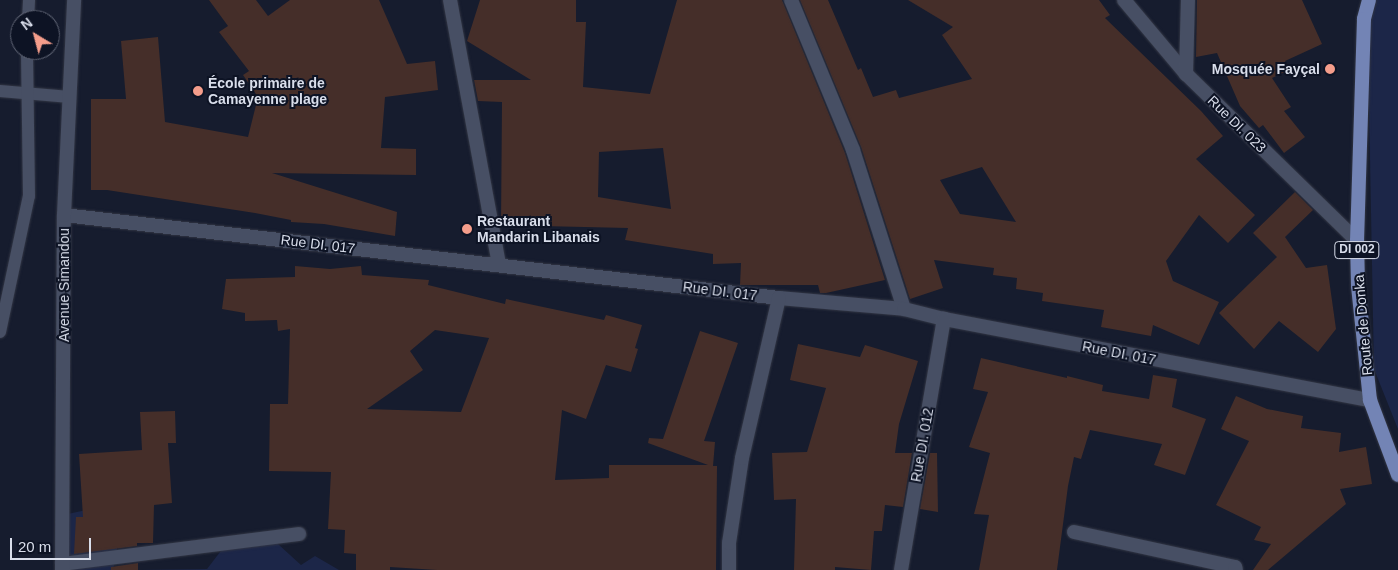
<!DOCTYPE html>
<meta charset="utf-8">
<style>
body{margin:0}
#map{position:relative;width:1398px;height:570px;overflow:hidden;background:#161c2e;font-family:Helvetica,sans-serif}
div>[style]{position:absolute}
.green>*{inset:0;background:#1c2648}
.building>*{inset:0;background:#452e29}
.roads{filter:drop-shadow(0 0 1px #323644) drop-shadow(0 0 1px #323644)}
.service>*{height:12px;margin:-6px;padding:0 6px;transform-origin:6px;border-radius:6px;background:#474f64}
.minor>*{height:14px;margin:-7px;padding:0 7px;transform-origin:7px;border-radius:7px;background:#474f64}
.secondary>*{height:14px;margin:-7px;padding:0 7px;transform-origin:7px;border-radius:7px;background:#474f64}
.primary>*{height:14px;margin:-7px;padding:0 7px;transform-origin:7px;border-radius:7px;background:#7384b5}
.dots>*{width:14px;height:14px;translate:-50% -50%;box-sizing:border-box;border:2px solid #0d1324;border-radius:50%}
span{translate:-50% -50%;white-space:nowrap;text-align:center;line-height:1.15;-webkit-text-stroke:4px #0d1324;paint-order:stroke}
.shield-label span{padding:1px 4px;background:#0d1324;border:1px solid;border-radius:4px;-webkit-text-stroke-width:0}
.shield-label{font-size:12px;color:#d9deeb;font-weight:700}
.poi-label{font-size:14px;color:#d9deeb;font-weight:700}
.right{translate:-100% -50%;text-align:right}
.left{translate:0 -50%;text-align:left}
.street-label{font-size:14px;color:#d9deeb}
.north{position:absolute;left:10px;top:10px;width:50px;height:50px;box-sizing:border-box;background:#0d1324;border:1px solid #5f6474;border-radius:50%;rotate:323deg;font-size:14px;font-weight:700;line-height:20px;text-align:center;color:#d9deeb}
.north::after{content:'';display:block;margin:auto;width:18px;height:22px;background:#f49d8b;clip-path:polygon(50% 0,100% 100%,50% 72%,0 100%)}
.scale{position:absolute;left:10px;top:538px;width:81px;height:22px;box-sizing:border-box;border:2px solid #d9deeb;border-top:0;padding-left:6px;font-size:15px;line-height:18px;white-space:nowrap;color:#d9deeb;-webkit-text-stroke:4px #0d1324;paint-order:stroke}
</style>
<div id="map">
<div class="green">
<div style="clip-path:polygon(1367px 0,1398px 0,1398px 429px,1374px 369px)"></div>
<div style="clip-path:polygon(91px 509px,118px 544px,113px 570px,62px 570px,63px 515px)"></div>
<div style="clip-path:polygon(267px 534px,301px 565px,315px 556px,339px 570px,139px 570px,207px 569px,230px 539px)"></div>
</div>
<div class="building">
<div style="clip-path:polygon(209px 0,256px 0,268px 16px,290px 0,379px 0,407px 64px,435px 61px,438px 90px,385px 97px,381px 148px,416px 149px,416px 175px,272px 173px,397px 212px,395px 236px,324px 224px,291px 222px,291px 220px,255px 213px,107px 190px,91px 190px,91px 99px,126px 99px,121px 41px,158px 37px,165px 122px,248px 137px,258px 97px,243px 75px,249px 71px,219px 32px,228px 26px)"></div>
<div style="clip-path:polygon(evenodd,480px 0,576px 0,576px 22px,586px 22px,583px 87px,650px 94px,677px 0,782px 0,845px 153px,885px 280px,826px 293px,820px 293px,818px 285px,740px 285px,741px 263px,713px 264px,713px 254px,625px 240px,628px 228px,501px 225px,502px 102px,478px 101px,474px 80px,531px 80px,467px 41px,480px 0,663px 148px,671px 209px,598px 197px,599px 152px,663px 148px)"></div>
<div style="clip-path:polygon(evenodd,800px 0,828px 0,858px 70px,861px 68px,873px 97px,896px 90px,899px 98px,972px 79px,942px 35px,953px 27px,908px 0,1099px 0,1110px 15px,1105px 18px,1201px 111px,1223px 136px,1196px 159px,1255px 215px,1228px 243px,1199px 215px,1166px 261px,1173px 281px,1219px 302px,1199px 345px,1153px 325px,1151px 336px,1101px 327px,1104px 310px,1042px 301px,1043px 293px,1016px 289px,1017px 278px,993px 275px,994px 268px,934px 260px,943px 288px,910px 299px,861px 147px,800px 0,982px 167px,1016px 222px,960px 214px,940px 180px,982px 167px)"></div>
<div style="clip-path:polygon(1197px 0,1302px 0,1322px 44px,1285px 61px,1289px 70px,1272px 78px,1291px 107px,1284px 111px,1305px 137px,1284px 153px,1263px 125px,1259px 128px,1240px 106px,1217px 53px,1196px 57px)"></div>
<div style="clip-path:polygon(1295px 192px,1313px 210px,1285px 237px,1306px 268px,1327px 265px,1336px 329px,1318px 352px,1279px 321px,1254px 349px,1219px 313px,1277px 257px,1253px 233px)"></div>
<div style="clip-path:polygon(evenodd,295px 266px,330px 269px,361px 266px,362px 275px,429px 280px,428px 285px,505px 304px,506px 299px,604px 320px,606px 315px,642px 325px,635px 348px,638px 349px,631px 372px,606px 365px,586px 419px,562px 410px,555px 480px,609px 478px,609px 465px,708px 465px,648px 443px,649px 438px,663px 439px,700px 331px,738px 343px,704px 441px,715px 442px,713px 466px,717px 466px,716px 570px,437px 570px,390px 567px,390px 570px,356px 570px,356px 554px,344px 553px,345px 530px,328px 529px,331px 472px,269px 471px,270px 404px,288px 404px,290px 329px,278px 331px,277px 320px,245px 321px,245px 313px,222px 309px,226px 279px,295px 277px,295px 266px,435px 330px,489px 338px,461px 412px,367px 409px,423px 370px,410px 351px,435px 330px)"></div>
<div style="clip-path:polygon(798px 344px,860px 357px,865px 345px,918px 361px,899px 424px,895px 453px,912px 453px,903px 507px,885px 505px,882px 531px,874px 531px,871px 570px,835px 567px,835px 570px,794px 570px,796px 499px,774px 500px,772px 453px,807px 452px,826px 388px,790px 380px)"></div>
<div style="clip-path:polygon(981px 358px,1067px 378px,1067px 376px,1103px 385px,1102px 391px,1149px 399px,1153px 375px,1177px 379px,1172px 407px,1206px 419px,1185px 475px,1154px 465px,1162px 444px,1090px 430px,1081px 459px,1074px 457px,1068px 486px,1057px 570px,979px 570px,989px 515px,974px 514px,990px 453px,969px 447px,988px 392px,973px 389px)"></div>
<div style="clip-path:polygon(1236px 396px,1267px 409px,1303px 416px,1301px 428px,1341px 433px,1339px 452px,1366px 447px,1372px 484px,1340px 489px,1346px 504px,1268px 570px,1253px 570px,1271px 544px,1254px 540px,1261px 527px,1216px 505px,1249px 441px,1221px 429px)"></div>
<div style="clip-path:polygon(175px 411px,176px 443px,168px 443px,172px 503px,154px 505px,153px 543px,137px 543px,137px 546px,74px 554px,76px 517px,83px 517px,79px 454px,142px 450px,140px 412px)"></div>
<div style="clip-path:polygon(930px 453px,937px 453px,938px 512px,920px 509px)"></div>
<div style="clip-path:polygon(138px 563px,138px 570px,111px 570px,111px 567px)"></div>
</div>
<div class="roads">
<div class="service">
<div style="left:28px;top:20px;width:20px;rotate:-87deg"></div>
<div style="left:0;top:91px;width:70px;rotate:4.9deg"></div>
<div style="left:0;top:332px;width:139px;rotate:-78deg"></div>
<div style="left:29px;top:196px;width:146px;rotate:-90.8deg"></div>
</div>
<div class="minor">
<div style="left:450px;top:0;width:269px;rotate:79.5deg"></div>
<div style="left:791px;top:0;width:162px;rotate:67.5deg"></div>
<div style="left:853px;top:150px;width:167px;rotate:72.2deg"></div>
<div style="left:1124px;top:0;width:97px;rotate:50deg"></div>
<div style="left:1186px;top:74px;width:239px;rotate:44.3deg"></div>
<div style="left:1186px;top:74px;width:74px;rotate:-88.5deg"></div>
<div style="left:64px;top:215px;width:720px;rotate:6.62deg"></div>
<div style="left:779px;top:298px;width:125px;rotate:5deg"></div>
<div style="left:904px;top:309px;width:41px;rotate:14deg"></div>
<div style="left:944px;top:319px;width:434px;rotate:10.8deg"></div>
<div style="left:1074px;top:532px;width:165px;rotate:12.3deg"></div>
<div style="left:1235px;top:567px;width:3px;rotate:72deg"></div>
<div style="left:62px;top:564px;width:239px;rotate:-7.2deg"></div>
<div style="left:729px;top:570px;width:27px;rotate:-90deg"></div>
<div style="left:729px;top:543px;width:86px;rotate:-81.3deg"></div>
<div style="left:742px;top:458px;width:164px;rotate:-77deg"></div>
<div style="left:901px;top:570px;width:255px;rotate:-80.3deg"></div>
</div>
<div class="secondary">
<div style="left:62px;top:570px;width:355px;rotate:-89.7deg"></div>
<div style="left:64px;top:215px;width:215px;rotate:-87.3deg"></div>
</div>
<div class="primary">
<div style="left:1369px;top:0;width:20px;rotate:105deg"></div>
<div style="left:1364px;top:19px;width:222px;rotate:91.8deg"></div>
<div style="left:1357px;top:241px;width:45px;rotate:88.7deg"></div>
<div style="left:1358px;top:286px;width:115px;rotate:84deg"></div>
<div style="left:1370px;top:400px;width:80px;rotate:69.5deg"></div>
</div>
</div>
<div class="dots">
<div style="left:1330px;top:69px;background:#f49d8b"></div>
<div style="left:198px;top:91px;background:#f49d8b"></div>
<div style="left:467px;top:229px;background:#f49d8b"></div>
</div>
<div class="shield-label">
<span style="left:1357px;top:250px">DI 002</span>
</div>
<div class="poi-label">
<span class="right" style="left:1320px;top:69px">Mosquée Fayçal</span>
<span class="left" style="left:208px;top:91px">École primaire de<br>Camayenne plage</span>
<span class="left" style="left:477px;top:229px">Restaurant<br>Mandarin Libanais</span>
</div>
<div class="street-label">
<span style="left:1237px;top:124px;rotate:44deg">Rue DI. 023</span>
<span style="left:318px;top:244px;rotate:7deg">Rue DI. 017</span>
<span style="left:64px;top:285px;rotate:-90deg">Avenue Simandou</span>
<span style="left:720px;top:291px;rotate:7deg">Rue DI. 017</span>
<span style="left:1363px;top:325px;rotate:-95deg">Route de Donka</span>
<span style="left:1119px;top:353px;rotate:11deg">Rue DI. 017</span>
<span style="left:922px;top:445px;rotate:-80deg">Rue DI. 012</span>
</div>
<div class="north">N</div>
<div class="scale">20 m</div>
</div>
